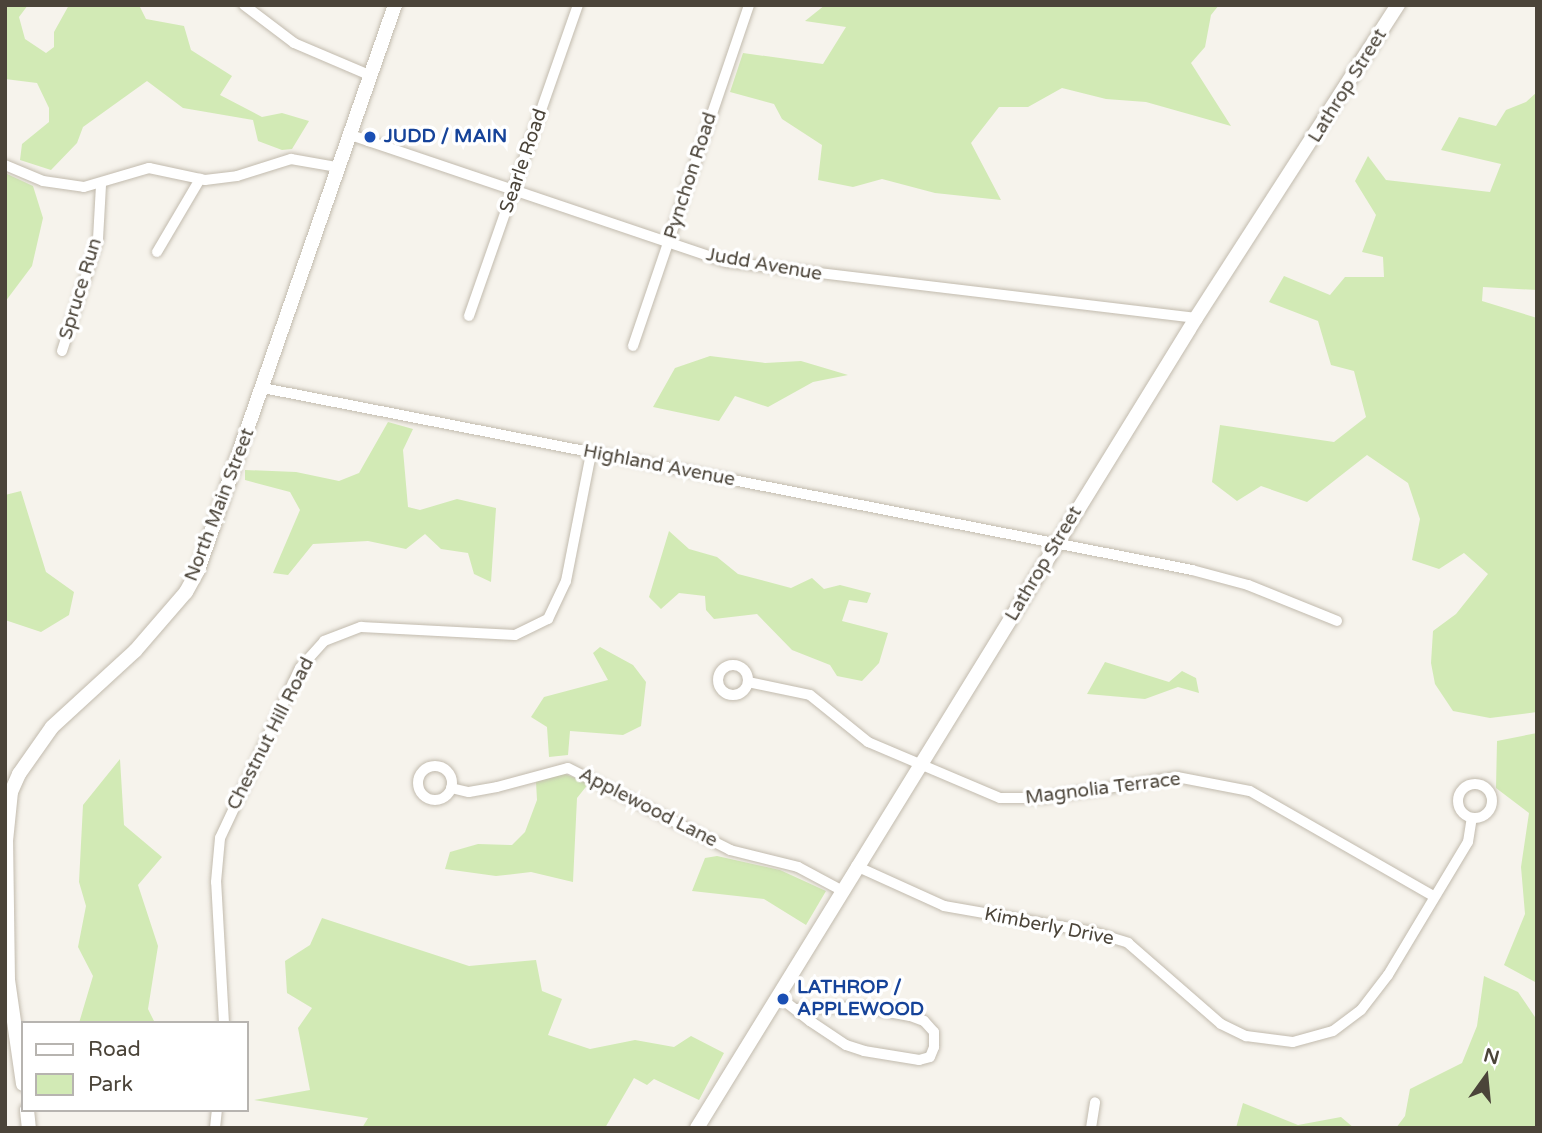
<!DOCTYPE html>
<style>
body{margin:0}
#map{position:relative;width:1542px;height:1133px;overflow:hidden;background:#f6f3ec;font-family:"Varela Round",sans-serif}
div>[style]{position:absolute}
.green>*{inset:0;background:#d2eab5}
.roads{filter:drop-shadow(0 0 2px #c2bbae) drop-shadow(0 0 2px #c2bbae)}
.minor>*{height:10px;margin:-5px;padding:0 5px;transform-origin:5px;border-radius:5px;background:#fff}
.minor>.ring{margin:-5px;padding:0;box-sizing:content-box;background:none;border:10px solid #fff;border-radius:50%}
.tertiary>*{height:14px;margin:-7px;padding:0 7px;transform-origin:7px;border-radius:7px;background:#fff}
.dots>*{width:19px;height:19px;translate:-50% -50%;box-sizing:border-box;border:4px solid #fff;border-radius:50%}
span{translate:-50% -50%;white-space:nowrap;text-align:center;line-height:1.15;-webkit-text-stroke:7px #fff;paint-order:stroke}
.street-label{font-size:19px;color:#4b4439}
.transit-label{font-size:19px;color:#164399;font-weight:700}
.left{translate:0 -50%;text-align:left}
.frame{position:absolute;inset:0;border:7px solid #4b4439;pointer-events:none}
.legend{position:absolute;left:21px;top:1021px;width:228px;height:91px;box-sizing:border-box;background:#fff;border:2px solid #b7b4b0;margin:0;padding:9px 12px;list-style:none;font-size:21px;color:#4b4439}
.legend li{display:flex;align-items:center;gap:14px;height:35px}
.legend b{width:35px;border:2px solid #b7b4b0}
.north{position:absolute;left:1451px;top:1042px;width:70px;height:70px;-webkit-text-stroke:5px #fff;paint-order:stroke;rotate:15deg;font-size:19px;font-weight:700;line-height:28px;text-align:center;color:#4b4439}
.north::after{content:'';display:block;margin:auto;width:24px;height:32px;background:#4b4439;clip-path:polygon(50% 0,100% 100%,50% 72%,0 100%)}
</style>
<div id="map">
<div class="green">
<div style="clip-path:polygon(5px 5px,28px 5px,19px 17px,25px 39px,46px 53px,54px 47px,54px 32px,69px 5px,139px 5px,146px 19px,184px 26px,191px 50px,232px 76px,220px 95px,262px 117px,282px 113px,309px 121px,292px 149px,282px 150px,258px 141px,253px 120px,183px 108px,147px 81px,83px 127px,77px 143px,51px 170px,20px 160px,22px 144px,49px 122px,49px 108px,37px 83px,5px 79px)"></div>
<div style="clip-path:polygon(825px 5px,1219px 5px,1211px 15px,1205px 47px,1191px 63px,1231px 126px,1146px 102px,1106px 99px,1062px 88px,1028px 107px,999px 107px,971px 143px,1001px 200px,935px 193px,882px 179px,853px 187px,818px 180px,822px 145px,782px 119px,774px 104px,730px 92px,743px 53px,823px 64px,846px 27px,805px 21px)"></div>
<div style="clip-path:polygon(1537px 92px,1537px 290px,1483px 287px,1482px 301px,1537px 318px,1537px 712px,1490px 718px,1453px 711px,1435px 684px,1431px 663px,1433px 631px,1456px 614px,1488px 574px,1464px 553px,1439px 569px,1412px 560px,1420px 519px,1408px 483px,1367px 455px,1307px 502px,1261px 486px,1237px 501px,1212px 482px,1220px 425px,1334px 442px,1366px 417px,1354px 371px,1331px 365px,1318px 321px,1269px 302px,1284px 276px,1330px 295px,1345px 277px,1384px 277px,1383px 257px,1362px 252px,1376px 215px,1355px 181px,1368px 156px,1386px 180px,1490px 192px,1501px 164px,1441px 150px,1459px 117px,1496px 126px,1506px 110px,1526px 102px)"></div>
<div style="clip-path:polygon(5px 173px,33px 186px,43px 218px,32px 266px,5px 302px)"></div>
<div style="clip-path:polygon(710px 356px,765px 363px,801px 361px,848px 375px,813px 382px,768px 407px,735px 396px,719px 421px,653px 407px,675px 368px)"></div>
<div style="clip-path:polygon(388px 422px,413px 429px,403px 450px,408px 507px,420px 510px,457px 499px,496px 508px,491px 582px,474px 574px,468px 553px,441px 549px,425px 534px,406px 549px,368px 541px,313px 544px,288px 575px,273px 573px,300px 510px,290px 492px,245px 480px,245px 470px,296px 472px,339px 481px,359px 473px)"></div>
<div style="clip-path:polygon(21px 491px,46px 572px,74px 592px,69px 615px,41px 632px,5px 620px,5px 495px)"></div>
<div style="clip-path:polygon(669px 531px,689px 549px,717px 557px,738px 574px,791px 588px,812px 578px,824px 589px,840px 585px,871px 593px,867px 603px,849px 600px,842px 621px,888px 633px,879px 663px,862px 681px,837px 676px,830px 665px,792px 650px,757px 614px,714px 619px,706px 610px,705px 596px,679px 593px,661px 609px,649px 597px)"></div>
<div style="clip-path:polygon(600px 647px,633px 665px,646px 682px,641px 726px,623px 735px,570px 731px,568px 755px,549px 757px,547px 727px,531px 717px,544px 697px,608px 680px,593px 653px)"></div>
<div style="clip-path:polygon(1105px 662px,1169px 682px,1182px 671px,1196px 678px,1199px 693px,1178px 687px,1145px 699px,1087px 694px)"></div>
<div style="clip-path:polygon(1537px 733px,1537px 983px,1504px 965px,1525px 914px,1521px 867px,1529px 813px,1496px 788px,1497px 741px)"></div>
<div style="clip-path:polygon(120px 759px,124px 825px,162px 857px,138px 885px,158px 946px,148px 1009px,155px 1023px,79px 1023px,93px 976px,78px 947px,86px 906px,79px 882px,83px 805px)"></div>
<div style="clip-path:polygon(562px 773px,589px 783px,577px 798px,573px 882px,531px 872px,496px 876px,445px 869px,450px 852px,478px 844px,512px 845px,525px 832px,537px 800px,536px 782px)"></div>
<div style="clip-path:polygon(717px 856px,780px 870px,826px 891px,806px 925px,764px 899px,692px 891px,705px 858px)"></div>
<div style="clip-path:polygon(322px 918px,469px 966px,536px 960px,542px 991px,562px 999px,548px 1035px,590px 1049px,635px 1040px,674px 1047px,691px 1036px,724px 1053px,699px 1100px,654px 1079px,647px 1085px,634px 1078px,605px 1128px,362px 1128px,368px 1118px,254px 1100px,310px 1090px,298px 1028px,312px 1008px,287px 993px,285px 961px,310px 945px)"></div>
<div style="clip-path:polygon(1484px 976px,1518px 992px,1537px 1020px,1537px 1128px,1396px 1128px,1405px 1116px,1410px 1089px,1462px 1063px,1477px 1026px)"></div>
<div style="clip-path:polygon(1243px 1103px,1298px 1125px,1341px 1117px,1354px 1128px,1236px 1128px)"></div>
</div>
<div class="roads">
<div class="minor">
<div style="left:244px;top:5px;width:63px;rotate:37.2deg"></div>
<div style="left:294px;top:43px;width:82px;rotate:23.1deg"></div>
<div style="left:348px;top:134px;width:400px;rotate:18.7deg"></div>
<div style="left:727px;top:262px;width:472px;rotate:6.8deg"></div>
<div style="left:5px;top:165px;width:41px;rotate:22.8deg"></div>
<div style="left:43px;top:181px;width:41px;rotate:8.3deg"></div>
<div style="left:84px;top:187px;width:68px;rotate:-16.3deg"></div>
<div style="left:149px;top:168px;width:57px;rotate:12.1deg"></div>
<div style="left:205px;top:180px;width:32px;rotate:-7deg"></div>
<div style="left:237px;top:176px;width:57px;rotate:-17.5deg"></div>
<div style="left:291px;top:159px;width:47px;rotate:9.9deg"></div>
<div style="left:157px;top:252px;width:85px;rotate:-59.5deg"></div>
<div style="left:469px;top:316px;width:330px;rotate:-70.7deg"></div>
<div style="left:633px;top:346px;width:360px;rotate:-71.2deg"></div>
<div style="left:62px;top:351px;width:118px;rotate:-72.2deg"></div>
<div style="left:98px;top:239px;width:54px;rotate:-86.8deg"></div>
<div style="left:263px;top:388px;width:947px;rotate:11.08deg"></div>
<div style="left:1192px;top:570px;width:58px;rotate:15deg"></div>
<div style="left:1248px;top:585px;width:96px;rotate:22deg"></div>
<div class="ring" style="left:718px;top:665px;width:20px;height:20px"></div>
<div style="left:748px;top:682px;width:63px;rotate:11.8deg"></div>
<div style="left:810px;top:695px;width:75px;rotate:39deg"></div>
<div style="left:868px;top:742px;width:143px;rotate:23deg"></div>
<div style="left:1000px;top:798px;width:43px"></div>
<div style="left:1043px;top:798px;width:136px;rotate:-8.9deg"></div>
<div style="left:1177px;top:777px;width:74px;rotate:10.9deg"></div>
<div style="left:1250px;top:791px;width:211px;rotate:29.8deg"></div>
<div class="ring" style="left:418px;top:766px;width:24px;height:24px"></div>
<div class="ring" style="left:1458px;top:784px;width:24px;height:24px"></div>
<div style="left:451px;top:788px;width:18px;rotate:13deg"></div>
<div style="left:469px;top:792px;width:28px;rotate:-10deg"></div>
<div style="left:497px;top:787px;width:73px;rotate:-15deg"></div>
<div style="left:568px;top:768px;width:182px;rotate:26.8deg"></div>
<div style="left:730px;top:850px;width:70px;rotate:14deg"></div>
<div style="left:798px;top:867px;width:49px;rotate:28.1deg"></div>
<div style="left:856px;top:866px;width:97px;rotate:24.4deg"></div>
<div style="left:944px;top:906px;width:151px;rotate:9.9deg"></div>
<div style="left:1093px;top:932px;width:37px;rotate:17deg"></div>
<div style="left:1128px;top:943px;width:123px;rotate:41.1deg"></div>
<div style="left:1221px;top:1024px;width:28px;rotate:26deg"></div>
<div style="left:1246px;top:1036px;width:47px;rotate:7.3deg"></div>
<div style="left:1293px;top:1042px;width:41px;rotate:-15.4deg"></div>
<div style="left:1333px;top:1031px;width:35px;rotate:-37deg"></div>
<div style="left:1361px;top:1010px;width:44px;rotate:-52.4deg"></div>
<div style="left:1388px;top:975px;width:155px;rotate:-59deg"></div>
<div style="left:1468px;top:842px;width:24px;rotate:-81deg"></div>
<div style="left:778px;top:996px;width:41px;rotate:38deg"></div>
<div style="left:810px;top:1021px;width:43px;rotate:33.7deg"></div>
<div style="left:846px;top:1045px;width:19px;rotate:18deg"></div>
<div style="left:864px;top:1051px;width:56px;rotate:9.3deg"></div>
<div style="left:919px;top:1060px;width:11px;rotate:-15deg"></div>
<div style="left:930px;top:1057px;width:11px;rotate:-68deg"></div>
<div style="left:934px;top:1047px;width:15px;rotate:-90deg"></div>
<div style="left:934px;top:1032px;width:15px;rotate:-132deg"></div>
<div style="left:924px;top:1021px;width:15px;rotate:-160deg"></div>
<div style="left:910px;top:1016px;width:49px;rotate:-169.4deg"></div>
<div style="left:862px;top:1007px;width:66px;rotate:178.3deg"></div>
<div style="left:224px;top:1023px;width:141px;rotate:-93.2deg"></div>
<div style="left:216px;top:882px;width:44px;rotate:-84.8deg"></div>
<div style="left:220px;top:838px;width:188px;rotate:-64.8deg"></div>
<div style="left:300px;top:668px;width:36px;rotate:-48deg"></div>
<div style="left:324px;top:641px;width:40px;rotate:-21deg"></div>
<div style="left:361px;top:627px;width:154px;rotate:3deg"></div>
<div style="left:515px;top:635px;width:37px;rotate:-26deg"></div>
<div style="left:548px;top:619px;width:42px;rotate:-64.7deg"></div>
<div style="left:566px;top:581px;width:130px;rotate:-78.9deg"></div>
<div style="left:215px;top:1128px;width:18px;rotate:-84deg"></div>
<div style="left:1091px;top:1128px;width:26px;rotate:-81deg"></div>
</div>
<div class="tertiary">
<div style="left:23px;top:1084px;width:105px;rotate:-98.2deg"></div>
<div style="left:8px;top:980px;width:139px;rotate:-90.8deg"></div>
<div style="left:6px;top:841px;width:49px;rotate:-84.2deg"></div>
<div style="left:11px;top:792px;width:20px;rotate:-66deg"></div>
<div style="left:19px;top:774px;width:57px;rotate:-54.9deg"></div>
<div style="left:52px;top:727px;width:113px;rotate:-42.5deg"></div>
<div style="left:135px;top:651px;width:78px;rotate:-49.2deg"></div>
<div style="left:186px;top:592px;width:25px;rotate:-61deg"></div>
<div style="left:198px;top:570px;width:598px;rotate:-70.78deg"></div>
<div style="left:27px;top:1110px;width:18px;rotate:84deg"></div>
<div style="left:697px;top:1128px;width:951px;rotate:-58.36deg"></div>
<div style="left:1196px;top:318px;width:373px;rotate:-57.2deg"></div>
</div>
</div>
<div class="dots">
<div style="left:370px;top:137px;background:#1a4fb4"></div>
<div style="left:783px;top:999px;background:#1a4fb4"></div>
</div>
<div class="street-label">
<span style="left:1348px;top:86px;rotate:-58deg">Lathrop Street</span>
<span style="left:524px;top:161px;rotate:-71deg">Searle Road</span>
<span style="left:691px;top:176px;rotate:-72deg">Pynchon Road</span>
<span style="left:764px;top:265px;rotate:10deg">Judd Avenue</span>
<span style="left:81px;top:289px;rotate:-73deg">Spruce Run</span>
<span style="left:659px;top:466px;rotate:11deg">Highland Avenue</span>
<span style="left:220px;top:505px;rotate:-69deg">North Main Street</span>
<span style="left:1044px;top:564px;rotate:-59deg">Lathrop Street</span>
<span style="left:271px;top:734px;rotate:-63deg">Chestnut Hill Road</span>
<span style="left:1103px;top:789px;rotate:-7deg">Magnolia Terrace</span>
<span style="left:648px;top:808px;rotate:27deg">Applewood Lane</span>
<span style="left:1049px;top:927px;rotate:11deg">Kimberly Drive</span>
</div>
<div class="transit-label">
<span class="left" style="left:384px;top:137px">JUDD / MAIN</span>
<span class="left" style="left:797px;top:999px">LATHROP /<br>APPLEWOOD</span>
</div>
<div class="frame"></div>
<ul class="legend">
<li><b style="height:9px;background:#fff"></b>Road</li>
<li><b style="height:19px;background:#d2eab5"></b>Park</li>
</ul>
<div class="north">N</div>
</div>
